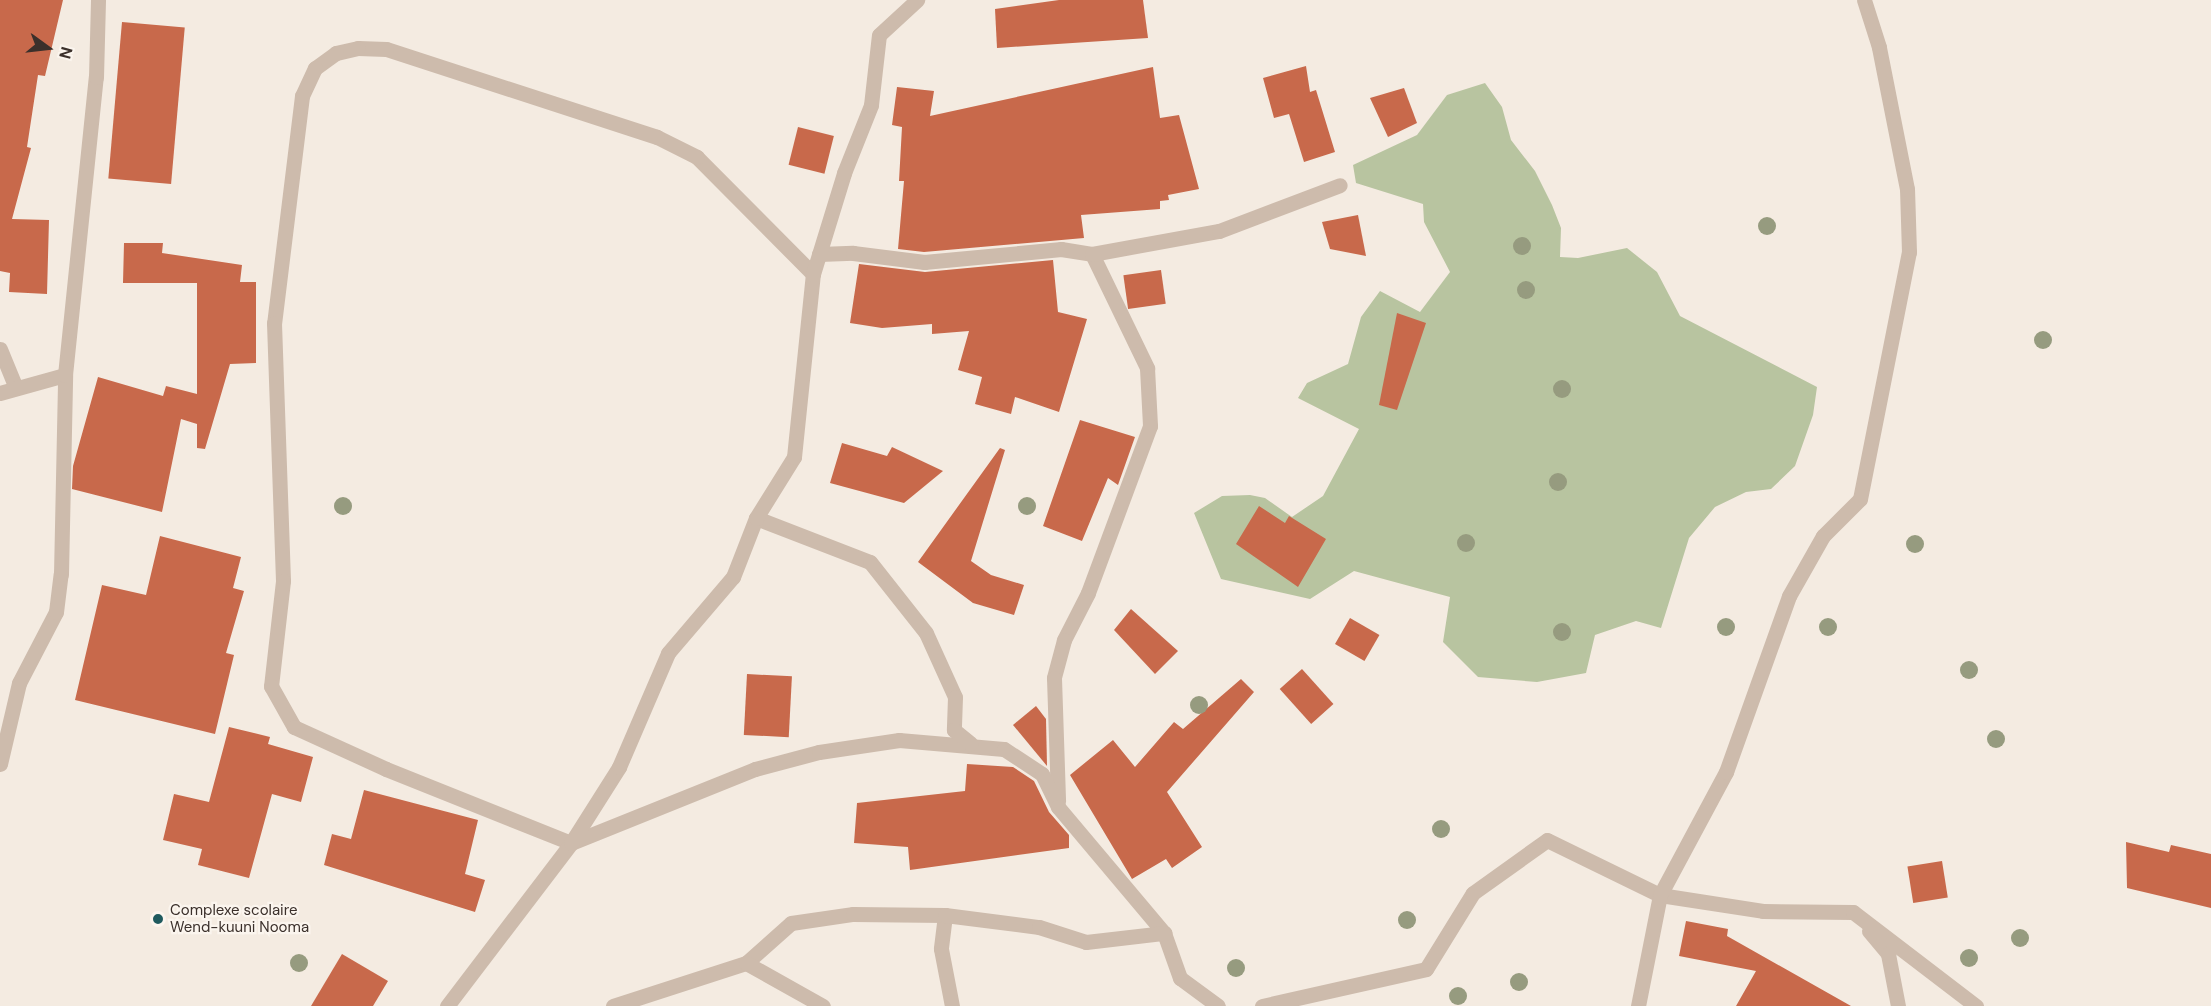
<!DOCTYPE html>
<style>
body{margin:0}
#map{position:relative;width:2211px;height:1006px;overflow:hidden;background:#f4ebe1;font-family:"DM Sans",sans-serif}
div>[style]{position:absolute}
.green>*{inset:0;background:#b8c4a0}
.building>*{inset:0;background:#c8694b;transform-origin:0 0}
.street>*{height:15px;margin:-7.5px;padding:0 7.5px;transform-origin:7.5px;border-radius:7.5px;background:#cdbbac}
.trees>*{width:18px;height:18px;margin:-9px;border-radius:50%;background:#969b7f}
.dots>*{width:16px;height:16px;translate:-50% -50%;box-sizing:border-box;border:3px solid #fbf5ee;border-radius:50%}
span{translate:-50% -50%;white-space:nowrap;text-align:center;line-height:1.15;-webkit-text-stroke:4.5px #fbf5ee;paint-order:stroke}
.poi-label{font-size:15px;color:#3b302b}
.left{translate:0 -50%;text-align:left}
.north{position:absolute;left:18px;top:18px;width:60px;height:60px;-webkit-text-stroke:4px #fbf5ee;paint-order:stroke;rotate:105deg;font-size:16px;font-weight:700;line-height:24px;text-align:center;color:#3b302b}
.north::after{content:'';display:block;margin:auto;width:21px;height:27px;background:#3b302b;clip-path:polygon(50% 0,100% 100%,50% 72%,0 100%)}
</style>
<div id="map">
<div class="green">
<div style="clip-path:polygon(1485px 83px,1502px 107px,1511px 140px,1535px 171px,1552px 205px,1561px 228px,1560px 257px,1578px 258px,1627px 248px,1657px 272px,1680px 316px,1817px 387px,1813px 415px,1795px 466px,1771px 489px,1746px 492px,1715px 507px,1689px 538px,1661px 628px,1636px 621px,1595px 635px,1586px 673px,1537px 682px,1478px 677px,1443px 642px,1450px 597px,1354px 571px,1310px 599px,1221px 579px,1194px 513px,1222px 496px,1250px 495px,1265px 498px,1292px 517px,1323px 496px,1359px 429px,1298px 398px,1307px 383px,1348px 364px,1361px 317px,1380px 291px,1420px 312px,1450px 272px,1424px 222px,1423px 204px,1356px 183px,1353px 165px,1417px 135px,1447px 95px)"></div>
</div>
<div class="building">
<div style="clip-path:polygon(0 0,63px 0,45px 76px,38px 75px,27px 147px,31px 148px,12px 219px,49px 220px,47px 294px,9px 292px,10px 273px,0 271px)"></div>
<div style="clip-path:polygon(1059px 0,1143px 0,1148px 38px,997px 48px,995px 9px)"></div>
<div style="left:122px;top:22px;width:63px;height:157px;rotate:5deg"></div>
<div style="clip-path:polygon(1306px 66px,1310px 92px,1316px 90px,1335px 152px,1304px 162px,1289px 114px,1274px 118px,1263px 78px)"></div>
<div style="clip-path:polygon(1153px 67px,1160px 118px,1179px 115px,1199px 189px,1168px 195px,1169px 200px,1160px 201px,1160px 209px,1081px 215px,1084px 238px,924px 252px,898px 249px,904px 181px,899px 181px,902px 127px,892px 125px,897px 87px,934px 91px,930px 116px)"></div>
<div style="clip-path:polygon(1404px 88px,1417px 123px,1388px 137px,1370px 98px)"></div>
<div style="left:798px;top:127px;width:37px;height:39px;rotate:14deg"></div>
<div style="clip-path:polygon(1358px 215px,1366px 256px,1330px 249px,1322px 222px)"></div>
<div style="clip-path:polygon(124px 243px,163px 243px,162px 253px,242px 265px,240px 282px,256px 282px,256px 363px,230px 364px,205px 449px,197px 448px,197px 424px,181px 419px,162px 512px,72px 489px,73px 466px,98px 377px,163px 396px,166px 386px,197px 394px,197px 283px,123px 283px)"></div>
<div style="clip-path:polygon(1053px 260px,1058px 312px,1087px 319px,1059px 412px,1015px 397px,1011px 414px,975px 404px,982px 377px,958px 370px,969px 331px,932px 334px,932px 324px,882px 328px,850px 323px,859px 264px,925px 272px)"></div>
<div style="left:1161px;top:270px;width:34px;height:38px;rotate:82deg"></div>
<div style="clip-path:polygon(1397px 313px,1426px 323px,1397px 410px,1379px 405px)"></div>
<div style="clip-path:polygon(1080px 420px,1135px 437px,1118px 485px,1108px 478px,1082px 541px,1043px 526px)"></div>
<div style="clip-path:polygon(842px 443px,887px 456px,892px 447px,943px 471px,904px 503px,830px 483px)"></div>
<div style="clip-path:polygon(1000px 448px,1005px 450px,971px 561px,991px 575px,1024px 585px,1014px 615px,973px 603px,918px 562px)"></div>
<div style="clip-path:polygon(1259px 506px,1285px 523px,1289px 516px,1326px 539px,1298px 587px,1236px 544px)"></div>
<div style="clip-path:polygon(160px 536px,241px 557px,233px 588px,244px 591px,226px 653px,234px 655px,215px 734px,75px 700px,102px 585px,146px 595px)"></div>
<div style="clip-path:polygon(1131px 609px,1178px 651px,1155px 674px,1114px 630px)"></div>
<div style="left:1350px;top:618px;width:34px;height:30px;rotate:30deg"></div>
<div style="left:1302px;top:669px;width:47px;height:30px;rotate:48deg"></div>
<div style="left:747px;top:674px;width:45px;height:61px;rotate:3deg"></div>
<div style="clip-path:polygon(1241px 679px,1254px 692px,1167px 792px,1202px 847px,1172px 868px,1166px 859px,1132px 879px,1070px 775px,1113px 740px,1135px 767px,1174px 722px,1183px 729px)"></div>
<div style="clip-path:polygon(1036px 706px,1046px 719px,1047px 766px,1013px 725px)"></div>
<div style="clip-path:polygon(229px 727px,270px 737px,268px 744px,313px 757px,301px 802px,272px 794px,249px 878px,198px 865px,202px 849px,163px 840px,174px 794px,209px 802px)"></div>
<div style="clip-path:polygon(967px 764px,1013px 767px,1034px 781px,1049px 812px,1069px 835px,1069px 848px,910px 870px,908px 847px,854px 843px,857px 803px,965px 791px)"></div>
<div style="clip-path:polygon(364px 790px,478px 820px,465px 874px,485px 880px,475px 912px,324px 865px,332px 834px,351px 839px)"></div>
<div style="clip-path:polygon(2126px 842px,2169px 852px,2171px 845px,2211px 854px,2211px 908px,2127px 888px)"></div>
<div style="left:1942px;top:861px;width:37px;height:35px;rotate:81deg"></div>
<div style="clip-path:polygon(1686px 921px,1728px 929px,1727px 936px,1851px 1006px,1736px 1006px,1756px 971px,1679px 956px)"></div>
<div style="clip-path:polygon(342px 954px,388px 981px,373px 1006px,311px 1006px)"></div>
</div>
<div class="street">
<div style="left:819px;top:254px;width:34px;rotate:-2deg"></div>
<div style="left:853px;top:253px;width:72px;rotate:7.2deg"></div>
<div style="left:924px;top:262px;width:138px;rotate:-5.4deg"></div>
<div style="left:1061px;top:249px;width:31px;rotate:9deg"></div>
<div style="left:1092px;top:254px;width:127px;rotate:64.2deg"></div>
<div style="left:1147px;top:368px;width:58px;rotate:87deg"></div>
<div style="left:1150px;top:426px;width:178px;rotate:110.4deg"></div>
<div style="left:1088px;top:593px;width:53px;rotate:117.1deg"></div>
<div style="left:1064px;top:640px;width:39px;rotate:105deg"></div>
<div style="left:1054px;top:678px;width:123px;rotate:88.1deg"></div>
<div style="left:1092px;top:254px;width:129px;rotate:-10.3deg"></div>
<div style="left:1219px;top:231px;width:129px;rotate:-20.8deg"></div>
<div style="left:813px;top:274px;width:165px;rotate:-134.8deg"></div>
<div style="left:697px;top:157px;width:45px;rotate:-153.4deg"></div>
<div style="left:657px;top:137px;width:285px;rotate:-162deg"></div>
<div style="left:386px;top:49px;width:28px;rotate:-178deg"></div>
<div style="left:358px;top:48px;width:23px;rotate:167deg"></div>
<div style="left:336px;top:53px;width:26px;rotate:144deg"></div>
<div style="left:315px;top:68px;width:31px;rotate:115deg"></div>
<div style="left:302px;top:96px;width:229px;rotate:97deg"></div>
<div style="left:274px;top:323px;width:258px;rotate:88deg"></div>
<div style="left:283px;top:581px;width:106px;rotate:96.5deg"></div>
<div style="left:271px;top:686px;width:47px;rotate:60.7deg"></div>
<div style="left:294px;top:727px;width:101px;rotate:24.5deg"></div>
<div style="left:386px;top:769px;width:199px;rotate:21.8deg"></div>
<div style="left:571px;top:843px;width:198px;rotate:-21.9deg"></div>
<div style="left:755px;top:769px;width:66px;rotate:-14.9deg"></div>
<div style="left:819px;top:752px;width:81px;rotate:-8.5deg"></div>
<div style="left:899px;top:740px;width:105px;rotate:4.9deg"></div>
<div style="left:1004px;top:749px;width:45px;rotate:33.3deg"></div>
<div style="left:1042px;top:774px;width:37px;rotate:64deg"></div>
<div style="left:1058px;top:807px;width:165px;rotate:49.9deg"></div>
<div style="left:1164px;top:933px;width:48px;rotate:70.4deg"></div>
<div style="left:1180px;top:978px;width:47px;rotate:36.4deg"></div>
<div style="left:0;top:349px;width:42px;rotate:67.7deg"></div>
<div style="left:0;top:393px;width:67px;rotate:-15.5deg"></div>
<div style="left:756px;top:518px;width:122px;rotate:21.1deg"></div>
<div style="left:870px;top:562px;width:90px;rotate:51.7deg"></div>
<div style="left:926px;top:633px;width:70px;rotate:65.6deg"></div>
<div style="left:955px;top:697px;width:33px;rotate:92deg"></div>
<div style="left:954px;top:730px;width:21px;rotate:39deg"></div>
<div style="left:0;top:764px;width:83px;rotate:-76.8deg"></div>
<div style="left:19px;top:683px;width:80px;rotate:-62.5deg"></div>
<div style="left:56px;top:612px;width:38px;rotate:-83deg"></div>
<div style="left:61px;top:574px;width:199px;rotate:-88.8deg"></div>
<div style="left:65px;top:375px;width:300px;rotate:-84.1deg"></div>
<div style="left:96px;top:77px;width:77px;rotate:-88.5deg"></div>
<div style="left:945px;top:915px;width:34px;rotate:97deg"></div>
<div style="left:941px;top:949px;width:58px;rotate:79.1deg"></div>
<div style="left:1869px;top:931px;width:30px;rotate:50deg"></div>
<div style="left:1888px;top:954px;width:53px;rotate:79.1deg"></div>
<div style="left:746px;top:963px;width:60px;rotate:-41.6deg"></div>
<div style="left:791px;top:923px;width:63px;rotate:-8.3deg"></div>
<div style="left:853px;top:914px;width:92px;rotate:0.6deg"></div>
<div style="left:945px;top:915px;width:95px;rotate:7.3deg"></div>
<div style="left:1039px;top:927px;width:49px;rotate:17.7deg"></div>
<div style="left:1086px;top:942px;width:79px;rotate:-6.6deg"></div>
<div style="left:447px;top:1006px;width:205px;rotate:-52.7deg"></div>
<div style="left:571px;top:843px;width:90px;rotate:-57.7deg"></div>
<div style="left:619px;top:767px;width:124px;rotate:-66.7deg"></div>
<div style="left:668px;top:653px;width:100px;rotate:-49.5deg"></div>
<div style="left:733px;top:577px;width:63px;rotate:-68.7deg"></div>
<div style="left:756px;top:518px;width:72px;rotate:-58.1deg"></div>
<div style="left:794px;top:457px;width:184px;rotate:-84.1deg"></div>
<div style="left:813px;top:274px;width:106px;rotate:-72.9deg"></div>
<div style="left:844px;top:173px;width:73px;rotate:-68.3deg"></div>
<div style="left:871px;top:105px;width:70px;rotate:-83.5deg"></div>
<div style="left:879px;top:35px;width:52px;rotate:-42.6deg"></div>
<div style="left:613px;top:1006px;width:140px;rotate:-17.9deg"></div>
<div style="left:746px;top:963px;width:88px;rotate:29.2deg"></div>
<div style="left:1262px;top:1006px;width:168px;rotate:-12.7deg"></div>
<div style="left:1426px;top:969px;width:89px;rotate:-58.3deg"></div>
<div style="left:1473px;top:893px;width:91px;rotate:-35.6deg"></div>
<div style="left:1547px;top:840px;width:126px;rotate:26deg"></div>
<div style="left:1660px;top:895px;width:104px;rotate:8.8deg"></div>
<div style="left:1763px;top:911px;width:90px;rotate:0.6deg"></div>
<div style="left:1853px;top:912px;width:155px;rotate:37.4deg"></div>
<div style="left:1638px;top:1006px;width:113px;rotate:-78.8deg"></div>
<div style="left:1660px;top:895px;width:140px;rotate:-61.8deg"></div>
<div style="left:1726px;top:772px;width:187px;rotate:-70.3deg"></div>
<div style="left:1789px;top:596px;width:69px;rotate:-60.5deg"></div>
<div style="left:1823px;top:536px;width:52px;rotate:-45deg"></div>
<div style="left:1860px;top:499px;width:252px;rotate:-78.8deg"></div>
<div style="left:1909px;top:252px;width:63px;rotate:-91.8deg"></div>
<div style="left:1907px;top:189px;width:145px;rotate:-101.2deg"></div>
<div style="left:1879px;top:47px;width:49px;rotate:-107.7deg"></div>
</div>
<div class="trees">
<div style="left:1767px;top:226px"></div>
<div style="left:1522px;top:246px"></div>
<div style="left:1526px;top:290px"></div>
<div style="left:2043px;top:340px"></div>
<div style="left:1562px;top:389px"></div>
<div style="left:1558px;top:482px"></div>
<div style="left:343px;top:506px"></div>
<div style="left:1027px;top:506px"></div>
<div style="left:1466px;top:543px"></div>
<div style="left:1915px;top:544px"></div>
<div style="left:1726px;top:627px"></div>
<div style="left:1828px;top:627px"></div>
<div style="left:1562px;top:632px"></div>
<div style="left:1969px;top:670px"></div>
<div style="left:1199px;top:705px"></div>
<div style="left:1996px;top:739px"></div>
<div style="left:1441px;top:829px"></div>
<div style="left:1407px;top:920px"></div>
<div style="left:2020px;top:938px"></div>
<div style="left:1969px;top:958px"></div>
<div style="left:299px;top:963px"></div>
<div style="left:1236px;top:968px"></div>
<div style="left:1519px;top:982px"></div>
<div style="left:1458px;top:996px"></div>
</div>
<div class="dots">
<div style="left:158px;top:919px;background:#1f5a5e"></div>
</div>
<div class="poi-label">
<span class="left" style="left:170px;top:919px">Complexe scolaire<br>Wend-kuuni Nooma</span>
</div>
<div class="north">N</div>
</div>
